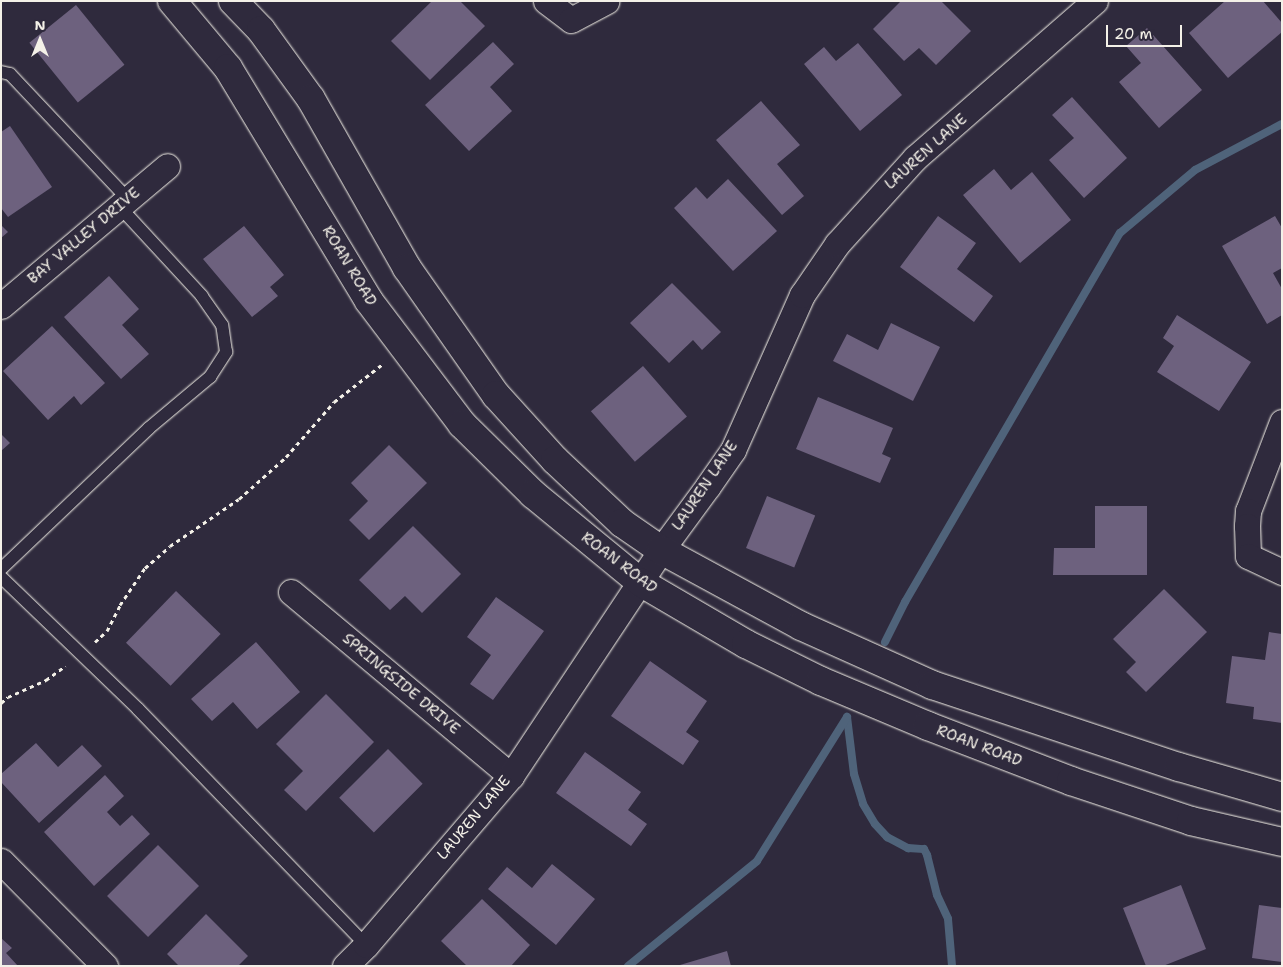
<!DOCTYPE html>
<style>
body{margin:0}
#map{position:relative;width:1283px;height:967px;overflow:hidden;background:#2f2a3d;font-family:"Shantell Sans",sans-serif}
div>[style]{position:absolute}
.stream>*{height:8px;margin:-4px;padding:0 4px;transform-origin:4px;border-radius:4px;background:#4f637a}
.building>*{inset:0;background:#6d617e;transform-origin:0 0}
.path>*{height:3px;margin-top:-1.5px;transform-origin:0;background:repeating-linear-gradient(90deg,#f4f1e8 0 4px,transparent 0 8px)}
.roads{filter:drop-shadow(0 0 1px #f4f1e8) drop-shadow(0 0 1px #f4f1e8)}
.lane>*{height:12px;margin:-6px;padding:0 6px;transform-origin:6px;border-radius:6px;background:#2f2a3d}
.street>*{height:25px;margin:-12.5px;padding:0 12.5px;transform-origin:12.5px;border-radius:12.5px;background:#2f2a3d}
.secondary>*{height:28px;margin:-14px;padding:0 14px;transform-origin:14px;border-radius:14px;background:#2f2a3d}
span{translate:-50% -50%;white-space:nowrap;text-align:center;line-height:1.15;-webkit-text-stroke:4.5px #2f2a3d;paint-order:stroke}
.street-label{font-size:15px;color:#f4f1e8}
.frame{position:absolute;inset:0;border:2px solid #f4f1e8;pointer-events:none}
.north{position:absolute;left:15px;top:15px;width:50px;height:50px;-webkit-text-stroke:4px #2f2a3d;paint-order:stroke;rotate:0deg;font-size:14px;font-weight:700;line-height:20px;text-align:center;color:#f4f1e8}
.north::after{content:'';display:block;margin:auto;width:18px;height:22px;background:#f4f1e8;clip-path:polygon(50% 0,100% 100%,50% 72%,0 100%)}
.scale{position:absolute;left:1106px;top:25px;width:76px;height:22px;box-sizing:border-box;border:2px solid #f4f1e8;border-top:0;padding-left:6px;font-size:15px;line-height:18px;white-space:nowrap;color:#f4f1e8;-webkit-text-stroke:4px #2f2a3d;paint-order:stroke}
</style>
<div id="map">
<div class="stream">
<div style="left:885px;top:642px;width:45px;rotate:-63.4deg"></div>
<div style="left:905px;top:602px;width:427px;rotate:-59.8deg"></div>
<div style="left:1120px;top:233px;width:98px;rotate:-40deg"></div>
<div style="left:1195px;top:170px;width:98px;rotate:-27.9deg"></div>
<div style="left:847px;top:717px;width:57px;rotate:83deg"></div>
<div style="left:854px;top:774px;width:31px;rotate:73deg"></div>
<div style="left:863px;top:804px;width:23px;rotate:59deg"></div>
<div style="left:875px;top:824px;width:18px;rotate:47deg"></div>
<div style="left:887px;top:837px;width:24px;rotate:28deg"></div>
<div style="left:908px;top:848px;width:16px;rotate:4deg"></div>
<div style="left:924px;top:849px;width:7px;rotate:63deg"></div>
<div style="left:927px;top:855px;width:41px;rotate:76deg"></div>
<div style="left:937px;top:895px;width:26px;rotate:65deg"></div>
<div style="left:948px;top:919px;width:47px;rotate:85.1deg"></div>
<div style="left:628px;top:966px;width:166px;rotate:-39.1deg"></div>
<div style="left:757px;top:861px;width:170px;rotate:-58deg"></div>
</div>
<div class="building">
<div style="clip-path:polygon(432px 1px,460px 1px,485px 26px,430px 80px,391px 41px)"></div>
<div style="clip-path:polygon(901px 1px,941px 1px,971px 31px,936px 65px,919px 48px,904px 61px,873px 29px)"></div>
<div style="clip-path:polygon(1225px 1px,1263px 1px,1282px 23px,1282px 32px,1228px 78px,1189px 33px)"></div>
<div style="left:76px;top:5px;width:77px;height:60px;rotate:51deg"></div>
<div style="clip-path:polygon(1147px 28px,1202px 90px,1159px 128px,1119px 82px,1141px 63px,1126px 46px)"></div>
<div style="clip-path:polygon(493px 42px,514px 64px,490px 87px,512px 111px,469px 151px,425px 105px)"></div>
<div style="clip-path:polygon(858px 43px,902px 95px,860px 131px,804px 64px,824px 47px,836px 61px)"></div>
<div style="clip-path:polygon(1072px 97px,1127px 158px,1084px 198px,1049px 160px,1074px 138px,1052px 115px)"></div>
<div style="clip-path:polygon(761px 101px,800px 145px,777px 164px,804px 196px,782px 215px,716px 140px)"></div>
<div style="clip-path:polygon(10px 126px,52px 187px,8px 217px,1px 208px,1px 132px)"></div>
<div style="clip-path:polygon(994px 169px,1011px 190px,1032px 172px,1071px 220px,1020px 263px,963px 195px)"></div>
<div style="clip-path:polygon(728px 179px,777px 231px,733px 271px,674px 208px,696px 187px,707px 199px)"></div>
<div style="clip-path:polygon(938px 216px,976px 243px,957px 269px,993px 296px,974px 322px,900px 267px)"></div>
<div style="clip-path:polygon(1275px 216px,1282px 228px,1282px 268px,1273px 273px,1282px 289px,1282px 315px,1267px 324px,1222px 246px)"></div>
<div style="clip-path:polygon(1px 225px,8px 232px,1px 238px)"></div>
<div style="clip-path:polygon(244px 226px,284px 275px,270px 287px,278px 296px,252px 317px,203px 259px)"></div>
<div style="clip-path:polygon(109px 276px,139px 309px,122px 325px,149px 354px,121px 379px,64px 317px)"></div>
<div style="clip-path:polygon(672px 283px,721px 332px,702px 350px,693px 340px,669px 363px,630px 323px)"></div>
<div style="clip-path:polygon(1177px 315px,1251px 362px,1219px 411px,1157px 372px,1174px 346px,1163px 338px)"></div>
<div style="clip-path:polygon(891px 323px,940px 347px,913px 401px,833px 361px,847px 334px,878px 350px)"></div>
<div style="clip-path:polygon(52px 326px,105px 383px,81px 405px,74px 396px,48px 420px,3px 371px)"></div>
<div style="left:643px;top:366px;width:67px;height:69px;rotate:49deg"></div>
<div style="clip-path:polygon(818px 397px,893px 428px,882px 454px,891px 458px,880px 483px,796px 449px)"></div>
<div style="clip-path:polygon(1px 434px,10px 443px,1px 451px)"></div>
<div style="clip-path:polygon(389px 445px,427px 483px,369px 540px,349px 520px,368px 501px,351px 483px)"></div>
<div style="left:767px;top:496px;width:52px;height:56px;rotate:22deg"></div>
<div style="clip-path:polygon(1095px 506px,1147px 506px,1147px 575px,1053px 575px,1054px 548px,1095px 548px)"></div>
<div style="clip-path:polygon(413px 526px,461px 574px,422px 613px,405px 596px,390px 610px,359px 580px)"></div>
<div style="clip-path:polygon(1164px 589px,1207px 632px,1146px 692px,1126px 672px,1136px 662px,1113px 639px)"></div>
<div style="left:176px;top:591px;width:62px;height:72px;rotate:44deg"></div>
<div style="clip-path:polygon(496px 597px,544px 631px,493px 700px,470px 684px,491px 655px,467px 637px)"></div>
<div style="clip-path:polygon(1269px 632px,1282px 634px,1282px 723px,1253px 719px,1254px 707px,1226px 703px,1232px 656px,1265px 660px)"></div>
<div style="clip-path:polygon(256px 642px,300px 692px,257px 729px,233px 702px,212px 721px,191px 699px)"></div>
<div style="clip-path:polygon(650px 661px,707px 701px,686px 732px,699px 741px,683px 765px,611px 716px)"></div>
<div style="clip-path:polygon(326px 694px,374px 742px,306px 811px,284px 790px,303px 771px,276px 744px)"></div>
<div style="clip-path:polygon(36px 743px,58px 767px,82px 745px,102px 766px,39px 823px,1px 782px,1px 774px)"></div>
<div style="left:388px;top:749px;width:49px;height:69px;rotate:45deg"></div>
<div style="clip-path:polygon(585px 752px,641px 792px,628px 810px,647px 824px,631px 846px,556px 793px)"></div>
<div style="clip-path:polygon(105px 775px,124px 796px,107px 812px,120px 826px,132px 815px,150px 834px,94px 886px,44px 832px)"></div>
<div style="left:158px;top:845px;width:58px;height:72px;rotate:45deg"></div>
<div style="clip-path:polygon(552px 864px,595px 899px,556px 945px,488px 889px,507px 867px,532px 888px)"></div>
<div style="clip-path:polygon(1181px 885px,1206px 949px,1163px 966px,1146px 966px,1123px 908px)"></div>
<div style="clip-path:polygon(482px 899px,530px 945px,511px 966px,467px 966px,441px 941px)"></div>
<div style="clip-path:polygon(1259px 905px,1282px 908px,1282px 962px,1252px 958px)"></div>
<div style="clip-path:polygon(206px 914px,248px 956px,238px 966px,179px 966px,167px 954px)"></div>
<div style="clip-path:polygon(1px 938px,12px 948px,6px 953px,18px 966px,1px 966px)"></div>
<div style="clip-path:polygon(727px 951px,731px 966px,680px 966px,680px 965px)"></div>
</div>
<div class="path">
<div style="left:95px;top:642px;width:16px;rotate:-43deg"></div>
<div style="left:107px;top:631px;width:29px;rotate:-63deg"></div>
<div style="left:120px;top:605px;width:45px;rotate:-56deg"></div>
<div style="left:145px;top:568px;width:33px;rotate:-41deg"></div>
<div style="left:170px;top:546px;width:83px;rotate:-34.3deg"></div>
<div style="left:239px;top:499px;width:63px;rotate:-41.8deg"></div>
<div style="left:286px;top:457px;width:73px;rotate:-48.9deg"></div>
<div style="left:334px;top:402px;width:63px;rotate:-38deg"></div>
<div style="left:1px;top:703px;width:9px;rotate:-41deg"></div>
<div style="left:8px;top:697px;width:42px;rotate:-24.1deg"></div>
<div style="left:46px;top:680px;width:24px;rotate:-36deg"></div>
</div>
<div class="roads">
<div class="lane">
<div style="left:1px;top:72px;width:9px;rotate:13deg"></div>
<div style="left:10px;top:74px;width:172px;rotate:46.7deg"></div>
<div style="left:1px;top:569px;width:204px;rotate:-43.6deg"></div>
<div style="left:149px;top:428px;width:80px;rotate:-39.9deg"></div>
<div style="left:210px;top:377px;width:30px;rotate:-57deg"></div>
<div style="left:226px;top:352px;width:27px;rotate:-98deg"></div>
<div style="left:222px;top:325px;width:35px;rotate:-125deg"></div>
<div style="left:202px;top:296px;width:122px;rotate:-132.7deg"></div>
<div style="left:1px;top:577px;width:190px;rotate:43.9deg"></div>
<div style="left:138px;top:709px;width:328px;rotate:46deg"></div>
</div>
<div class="street">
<div style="left:546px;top:1px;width:31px;rotate:37deg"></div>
<div style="left:571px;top:20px;width:40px;rotate:-28deg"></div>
<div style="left:1px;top:306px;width:217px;rotate:-40.1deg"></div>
<div style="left:1282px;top:422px;width:95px;rotate:110.9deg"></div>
<div style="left:1248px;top:511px;width:15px;rotate:94deg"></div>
<div style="left:1247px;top:526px;width:30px;rotate:88deg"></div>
<div style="left:1248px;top:556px;width:38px;rotate:25deg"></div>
<div style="left:291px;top:592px;width:287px;rotate:39.9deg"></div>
<div style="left:1px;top:861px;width:148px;rotate:45.3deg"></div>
<div style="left:345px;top:966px;width:30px;rotate:-45deg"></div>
<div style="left:366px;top:945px;width:223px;rotate:-49.4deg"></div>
<div style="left:511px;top:776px;width:271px;rotate:-56.4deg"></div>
<div style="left:661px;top:550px;width:79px;rotate:-53.7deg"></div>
<div style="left:708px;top:486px;width:44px;rotate:-55.2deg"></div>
<div style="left:733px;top:450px;width:170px;rotate:-66deg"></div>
<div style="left:802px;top:295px;width:62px;rotate:-55.5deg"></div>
<div style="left:837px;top:244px;width:116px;rotate:-47.8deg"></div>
<div style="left:915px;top:158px;width:239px;rotate:-41.1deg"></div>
</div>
<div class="secondary">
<div style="left:172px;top:1px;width:87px;rotate:50.1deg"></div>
<div style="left:228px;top:68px;width:272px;rotate:58.8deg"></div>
<div style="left:369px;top:301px;width:154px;rotate:52.9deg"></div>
<div style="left:462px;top:424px;width:100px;rotate:44.6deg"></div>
<div style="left:533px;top:494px;width:139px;rotate:39.4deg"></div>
<div style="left:640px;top:582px;width:123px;rotate:30.3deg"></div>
<div style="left:746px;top:644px;width:84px;rotate:26.3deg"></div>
<div style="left:821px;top:681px;width:116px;rotate:22.8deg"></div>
<div style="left:928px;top:726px;width:153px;rotate:21deg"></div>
<div style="left:1071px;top:781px;width:126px;rotate:18.4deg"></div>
<div style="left:1191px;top:821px;width:93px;rotate:13deg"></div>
<div style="left:233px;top:1px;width:40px;rotate:46deg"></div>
<div style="left:261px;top:30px;width:85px;rotate:54.1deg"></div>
<div style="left:311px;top:99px;width:194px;rotate:60.4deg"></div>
<div style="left:407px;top:268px;width:155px;rotate:55deg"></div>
<div style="left:496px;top:395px;width:88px;rotate:47.8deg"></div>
<div style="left:555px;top:460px;width:92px;rotate:43.2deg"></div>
<div style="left:622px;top:523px;width:47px;rotate:34.7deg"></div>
<div style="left:661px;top:550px;width:159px;rotate:28.5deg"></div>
<div style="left:801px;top:626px;width:144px;rotate:24.2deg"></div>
<div style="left:932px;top:685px;width:260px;rotate:18.4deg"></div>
<div style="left:1179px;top:767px;width:107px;rotate:16.2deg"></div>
</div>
</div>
<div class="street-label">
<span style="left:926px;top:152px;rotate:-42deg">LAUREN LANE</span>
<span style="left:84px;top:236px;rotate:-40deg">BAY VALLEY DRIVE</span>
<span style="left:349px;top:266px;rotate:59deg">ROAN ROAD</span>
<span style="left:705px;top:486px;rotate:-56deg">LAUREN LANE</span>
<span style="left:619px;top:563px;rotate:37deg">ROAN ROAD</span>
<span style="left:401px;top:684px;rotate:40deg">SPRINGSIDE DRIVE</span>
<span style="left:979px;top:746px;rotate:21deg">ROAN ROAD</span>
<span style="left:474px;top:818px;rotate:-50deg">LAUREN LANE</span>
</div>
<div class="frame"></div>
<div class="north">N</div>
<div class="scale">20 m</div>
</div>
